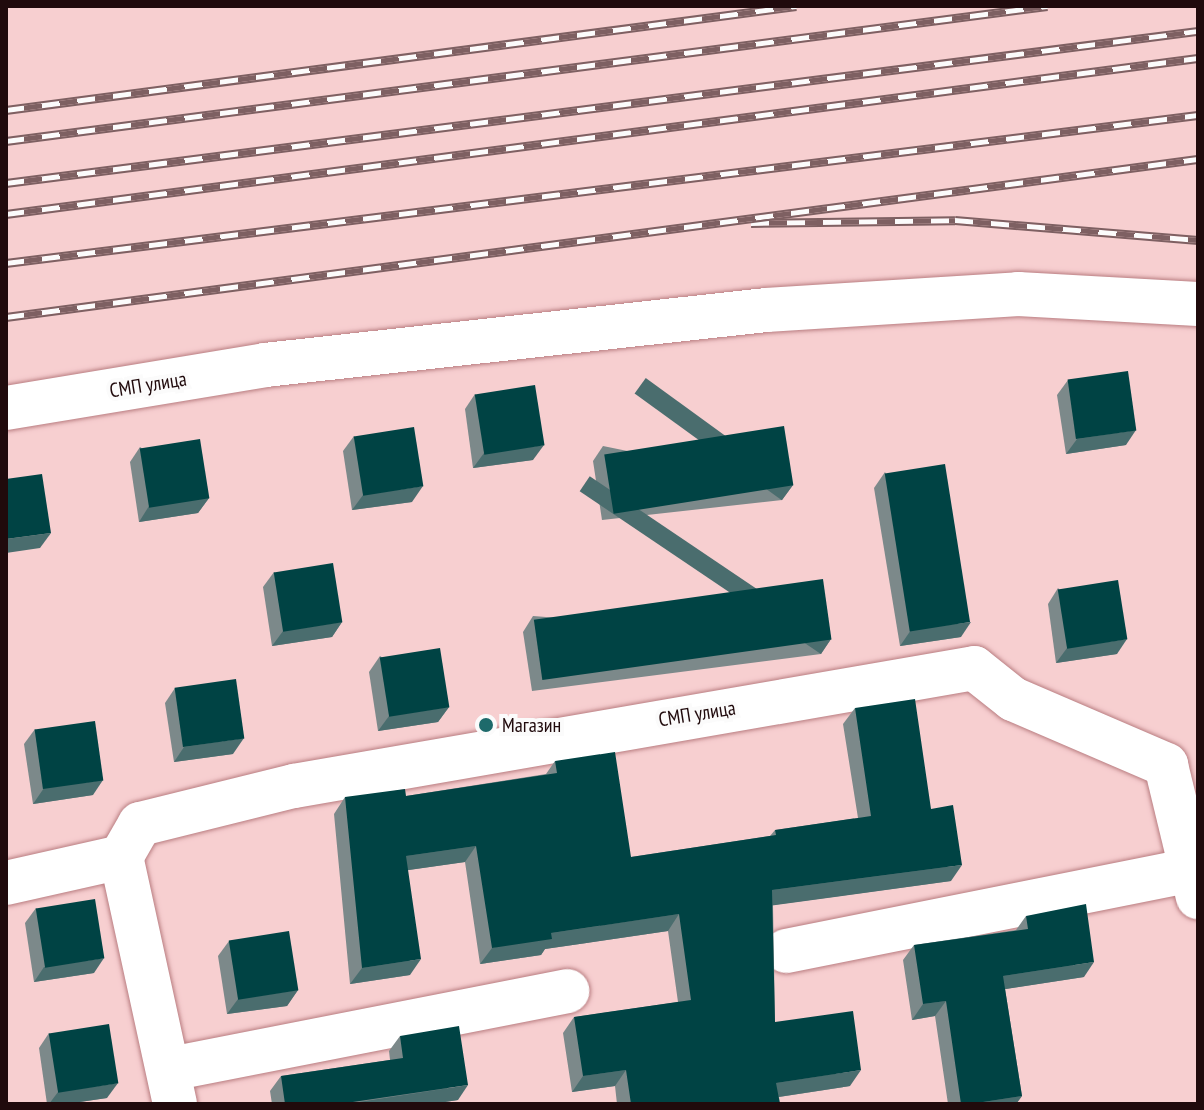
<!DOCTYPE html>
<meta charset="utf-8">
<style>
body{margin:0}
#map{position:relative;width:1204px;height:1110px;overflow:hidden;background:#f7cfd0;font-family:"PT Sans Narrow",sans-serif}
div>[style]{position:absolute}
.roads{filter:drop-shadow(0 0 2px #b97d81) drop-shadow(0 0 2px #b97d81)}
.minor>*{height:44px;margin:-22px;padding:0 22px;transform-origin:22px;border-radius:22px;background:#fff}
.rail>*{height:9px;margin-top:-4.5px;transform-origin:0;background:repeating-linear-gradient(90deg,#fbfbfb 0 18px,#7e6062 0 36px);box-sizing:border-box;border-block:2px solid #7e6062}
.wall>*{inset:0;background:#7c898a}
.shaded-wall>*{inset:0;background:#4a6d6e;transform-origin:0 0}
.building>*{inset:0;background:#004344;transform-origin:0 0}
.dots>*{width:22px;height:22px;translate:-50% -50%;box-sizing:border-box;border:4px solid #fbfbfb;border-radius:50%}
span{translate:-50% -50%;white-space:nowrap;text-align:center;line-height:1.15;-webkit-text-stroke:8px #fbfbfb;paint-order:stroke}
.street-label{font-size:20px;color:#200a0c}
.poi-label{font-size:20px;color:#200a0c}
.left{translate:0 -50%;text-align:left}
.frame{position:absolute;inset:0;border:8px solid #200a0c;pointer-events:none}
</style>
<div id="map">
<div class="roads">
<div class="minor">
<div style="left:6px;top:408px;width:263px;rotate:-9.4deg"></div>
<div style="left:265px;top:365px;width:504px;rotate:-6.26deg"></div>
<div style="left:766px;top:310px;width:253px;rotate:-3.6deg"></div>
<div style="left:1018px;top:294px;width:180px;rotate:3.2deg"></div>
<div style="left:6px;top:883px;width:118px;rotate:-12.7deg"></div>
<div style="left:786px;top:951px;width:414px;rotate:-11.3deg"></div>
<div style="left:170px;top:1069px;width:405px;rotate:-11.1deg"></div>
<div style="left:175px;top:1104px;width:253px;rotate:-102.3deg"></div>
<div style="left:121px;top:857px;width:38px;rotate:-60deg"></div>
<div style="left:140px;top:824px;width:159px;rotate:-13.9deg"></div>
<div style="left:294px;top:786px;width:690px;rotate:-9.84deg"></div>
<div style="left:974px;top:668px;width:50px;rotate:38.5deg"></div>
<div style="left:1013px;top:699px;width:167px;rotate:23.3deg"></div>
<div style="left:1166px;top:765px;width:136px;rotate:76.4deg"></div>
</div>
</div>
<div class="rail">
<div style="left:6px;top:110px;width:797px;rotate:-7.5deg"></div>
<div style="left:6px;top:141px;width:1050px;rotate:-7.39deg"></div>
<div style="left:6px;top:183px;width:1202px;rotate:-7.27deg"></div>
<div style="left:6px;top:214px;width:1202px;rotate:-7.46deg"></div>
<div style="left:751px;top:223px;width:204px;rotate:-0.8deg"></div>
<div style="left:955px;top:220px;width:244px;rotate:4.7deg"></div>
<div style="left:6px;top:263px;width:1201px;rotate:-7.08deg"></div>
<div style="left:6px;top:317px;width:1202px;rotate:-7.55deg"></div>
</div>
<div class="wall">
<div style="clip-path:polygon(1068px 380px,1126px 445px,1066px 454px,1057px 395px)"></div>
<div style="clip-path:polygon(475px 394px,533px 460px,473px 468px,465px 409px)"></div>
<div style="clip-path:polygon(354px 436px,412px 502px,352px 510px,343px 451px)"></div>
<div style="clip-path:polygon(603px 446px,793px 485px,782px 500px,602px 520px,593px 461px)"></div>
<div style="clip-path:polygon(140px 447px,209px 498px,198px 513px,139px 522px,130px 462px)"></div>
<div style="clip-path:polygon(885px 472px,961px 637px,900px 646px,874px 488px)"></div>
<div style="clip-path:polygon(274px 572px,342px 622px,332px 637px,272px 646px,263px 587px)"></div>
<div style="clip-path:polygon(1058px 588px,1117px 654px,1056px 663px,1048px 604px)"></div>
<div style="clip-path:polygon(533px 616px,831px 639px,821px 654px,532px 691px,523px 632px)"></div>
<div style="clip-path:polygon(380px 656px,449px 707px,438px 722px,378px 731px,369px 672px)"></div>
<div style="clip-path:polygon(175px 688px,233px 754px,174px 762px,165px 703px)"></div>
<div style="clip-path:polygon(855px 708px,931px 809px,951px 881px,773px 905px,775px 1022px,850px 1086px,779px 1097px,780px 1104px,617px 1104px,615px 1086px,572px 1092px,563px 1033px,574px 1017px,678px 1002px,668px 931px,545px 949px,541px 955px,480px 964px,465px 862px,408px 870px,410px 975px,350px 984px,334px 814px,345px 797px,406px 796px,546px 774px,555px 761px,631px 857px,770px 836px,775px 830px,858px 818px,843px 724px)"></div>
<div style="clip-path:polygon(35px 729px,93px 795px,33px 804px,24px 744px)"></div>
<div style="clip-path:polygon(36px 908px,94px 973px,34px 982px,25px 923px)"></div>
<div style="clip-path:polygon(1026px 916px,1084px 977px,1005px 989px,1022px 1096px,1016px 1104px,948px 1104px,935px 1016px,912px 1020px,903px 960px,914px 945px,1016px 930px)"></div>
<div style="clip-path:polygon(229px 941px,298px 990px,287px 1006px,227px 1014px,218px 956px)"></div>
<div style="clip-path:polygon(49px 1033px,107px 1098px,66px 1104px,47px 1104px,39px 1048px)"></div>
<div style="clip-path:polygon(400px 1036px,458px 1100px,432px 1104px,272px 1104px,270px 1091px,281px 1076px,390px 1060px,389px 1051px)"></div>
</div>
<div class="shaded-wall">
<div style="clip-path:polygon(1136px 430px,1126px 445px,1066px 454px,1077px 439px)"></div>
<div style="clip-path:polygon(544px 445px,533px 460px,473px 468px,484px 453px)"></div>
<div style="left:793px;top:485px;width:19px;height:182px;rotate:126deg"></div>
<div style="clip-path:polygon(423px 486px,412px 502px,352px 510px,363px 495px)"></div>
<div style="clip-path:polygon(209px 498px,198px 513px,139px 522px,149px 506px)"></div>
<div style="clip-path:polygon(51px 533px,40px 548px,6px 553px,6px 539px)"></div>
<div style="clip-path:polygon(342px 622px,332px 637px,272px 646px,283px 631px)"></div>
<div style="clip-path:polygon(971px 622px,961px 637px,900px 646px,911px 630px)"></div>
<div style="left:831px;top:639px;width:18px;height:291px;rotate:124deg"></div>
<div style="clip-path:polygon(1127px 639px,1117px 654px,1056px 663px,1067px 648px)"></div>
<div style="clip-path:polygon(449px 707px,438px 722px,378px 731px,389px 716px)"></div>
<div style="clip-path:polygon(244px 738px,233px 754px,174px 762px,184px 747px)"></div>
<div style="clip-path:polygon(103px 780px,93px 795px,33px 804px,44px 788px)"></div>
<div style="clip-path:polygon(476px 846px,465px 862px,395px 872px,406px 856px)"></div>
<div style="clip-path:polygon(962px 865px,951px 881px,761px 907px,772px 890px)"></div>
<div style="clip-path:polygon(679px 914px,668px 931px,545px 949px,541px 955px,480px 964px,492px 948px,551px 933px)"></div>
<div style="clip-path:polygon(104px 958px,94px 973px,34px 982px,44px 967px)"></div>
<div style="clip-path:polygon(421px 959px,410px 975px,350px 984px,362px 968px)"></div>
<div style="clip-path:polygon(1094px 962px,1084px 977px,993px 991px,1003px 976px)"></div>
<div style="clip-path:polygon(298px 990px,287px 1006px,227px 1014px,238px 999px)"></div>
<div style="clip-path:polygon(946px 1001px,935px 1016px,912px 1020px,923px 1004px)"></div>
<div style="clip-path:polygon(626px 1070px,615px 1086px,572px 1092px,583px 1076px)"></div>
<div style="clip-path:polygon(861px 1070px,850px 1086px,765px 1099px,776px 1083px)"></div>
<div style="clip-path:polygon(118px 1083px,107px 1098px,66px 1104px,49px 1104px,58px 1092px)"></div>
<div style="clip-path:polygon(468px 1085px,458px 1100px,432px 1104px,346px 1104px)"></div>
<div style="clip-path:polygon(1022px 1096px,1016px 1104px,970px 1104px)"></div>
</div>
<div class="building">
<div style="left:1128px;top:371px;width:60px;height:61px;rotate:82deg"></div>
<div style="left:535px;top:385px;width:61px;height:61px;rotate:81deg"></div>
<div style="left:784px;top:426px;width:60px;height:182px;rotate:81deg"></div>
<div style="left:414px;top:427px;width:60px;height:61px;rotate:81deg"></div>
<div style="left:200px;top:439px;width:60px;height:61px;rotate:81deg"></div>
<div style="left:945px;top:464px;width:160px;height:61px;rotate:81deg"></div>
<div style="clip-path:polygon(42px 474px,51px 533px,6px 539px,6px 479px)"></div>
<div style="left:333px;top:563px;width:60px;height:60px;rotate:81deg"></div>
<div style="left:823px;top:579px;width:61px;height:292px;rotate:82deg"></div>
<div style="left:1118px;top:580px;width:60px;height:61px;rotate:81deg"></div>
<div style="left:440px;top:648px;width:60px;height:61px;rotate:81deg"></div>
<div style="left:236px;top:679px;width:60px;height:62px;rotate:82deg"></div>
<div style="clip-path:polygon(915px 699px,931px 809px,953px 805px,962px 865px,772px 890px,775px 1022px,853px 1011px,861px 1070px,776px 1083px,780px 1104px,631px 1104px,626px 1070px,583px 1076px,574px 1017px,691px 1000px,679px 914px,551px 933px,552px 939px,492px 948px,476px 846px,406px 856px,421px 959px,362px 968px,345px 797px,405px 789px,406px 796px,557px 773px,555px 761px,615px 752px,631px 857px,776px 835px,775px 830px,871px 816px,855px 708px)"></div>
<div style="left:95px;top:721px;width:60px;height:61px;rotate:82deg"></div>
<div style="left:95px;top:899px;width:60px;height:60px;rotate:81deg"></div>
<div style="clip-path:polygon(1086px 904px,1094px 962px,1003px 976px,1022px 1096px,970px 1104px,961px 1104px,946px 1001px,923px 1004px,914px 945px,1028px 929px,1026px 916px)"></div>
<div style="left:289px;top:931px;width:60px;height:61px;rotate:81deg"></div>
<div style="left:109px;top:1024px;width:60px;height:61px;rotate:81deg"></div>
<div style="clip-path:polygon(459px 1026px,468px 1085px,346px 1103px,346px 1104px,285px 1104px,281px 1076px,403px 1058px,400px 1036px)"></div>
</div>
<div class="dots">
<div style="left:486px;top:725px;background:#1e6a6b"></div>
</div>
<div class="street-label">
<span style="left:148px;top:385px;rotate:-9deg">СМП улица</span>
<span style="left:697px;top:714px;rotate:-9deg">СМП улица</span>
</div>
<div class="poi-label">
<span class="left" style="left:502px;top:725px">Магазин</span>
</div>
<div class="frame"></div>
</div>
